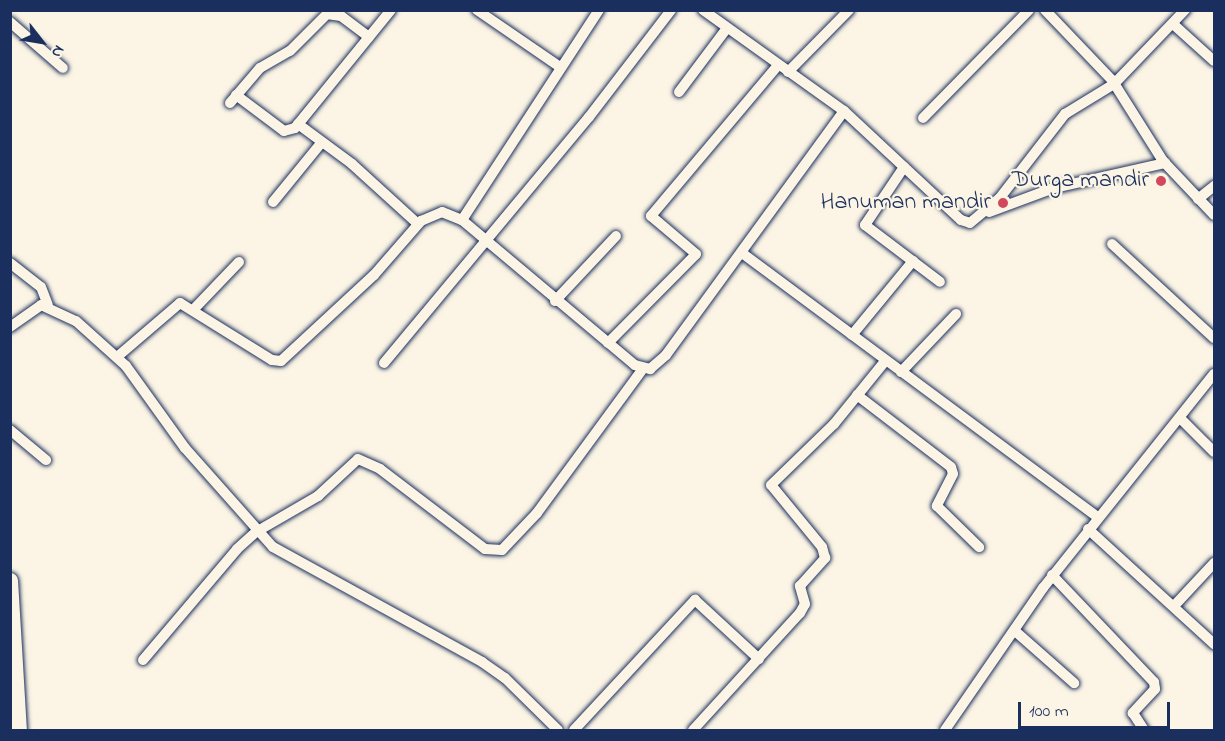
<!DOCTYPE html>
<style>
body{margin:0}
#map{position:relative;width:1225px;height:741px;overflow:hidden;background:#fcf5e5;font-family:"Indie Flower",sans-serif}
div>[style]{position:absolute}
.roads{filter:drop-shadow(0 0 2px #1b2f5e) drop-shadow(0 0 2px #1b2f5e)}
.minor>*{height:10px;margin:-5px;padding:0 5px;transform-origin:5px;border-radius:5px;background:#fcf5e5}
.secondary>*{height:15px;margin:-7.5px;padding:0 7.5px;transform-origin:7.5px;border-radius:7.5px;background:#fcf5e5}
.dots>*{width:16px;height:16px;translate:-50% -50%;box-sizing:border-box;border:3px solid #fcf5e5;border-radius:50%}
span{translate:-50% -50%;white-space:nowrap;text-align:center;line-height:1.15;-webkit-text-stroke:4.5px #fcf5e5;paint-order:stroke}
.poi-label{font-size:24px;color:#1b2f5e}
.right{translate:-100% -50%;text-align:right}
.frame{position:absolute;inset:0;border:12px solid #1b2f5e;pointer-events:none}
.north{position:absolute;left:12px;top:12px;width:60px;height:60px;-webkit-text-stroke:4px #fcf5e5;paint-order:stroke;rotate:121deg;font-size:16px;font-weight:700;line-height:24px;text-align:center;color:#1b2f5e}
.north::after{content:'';display:block;margin:auto;width:21px;height:27px;background:#1b2f5e;clip-path:polygon(50% 0,100% 100%,50% 72%,0 100%)}
.scale{position:absolute;left:1018px;top:702px;width:152px;height:27px;box-sizing:border-box;border:3px solid #1b2f5e;border-top:0;padding-left:8px;font-size:18px;line-height:21px;white-space:nowrap;color:#1b2f5e;-webkit-text-stroke:4px #fcf5e5;paint-order:stroke}
</style>
<div id="map">
<div class="roads">
<div class="minor">
<div style="left:477px;top:10px;width:101px;rotate:34.5deg"></div>
<div style="left:703px;top:10px;width:173px;rotate:35.6deg"></div>
<div style="left:844px;top:111px;width:160px;rotate:43deg"></div>
<div style="left:961px;top:220px;width:9px;rotate:18deg"></div>
<div style="left:970px;top:223px;width:38px;rotate:-40deg"></div>
<div style="left:999px;top:199px;width:108px;rotate:-52.2deg"></div>
<div style="left:1065px;top:114px;width:57px;rotate:-31.5deg"></div>
<div style="left:1114px;top:84px;width:103px;rotate:-46.2deg"></div>
<div style="left:1045px;top:10px;width:97px;rotate:46.3deg"></div>
<div style="left:1112px;top:80px;width:96px;rotate:57.8deg"></div>
<div style="left:1163px;top:161px;width:74px;rotate:46.6deg"></div>
<div style="left:10px;top:22px;width:70px;rotate:41deg"></div>
<div style="left:1173px;top:24px;width:55px;rotate:42.1deg"></div>
<div style="left:788px;top:72px;width:87px;rotate:-45.5deg"></div>
<div style="left:679px;top:92px;width:80px;rotate:-53.1deg"></div>
<div style="left:236px;top:95px;width:60px;rotate:36.9deg"></div>
<div style="left:284px;top:131px;width:11px;rotate:-15deg"></div>
<div style="left:295px;top:128px;width:152px;rotate:-50.9deg"></div>
<div style="left:230px;top:103px;width:46px;rotate:-49.4deg"></div>
<div style="left:260px;top:68px;width:34px;rotate:-30deg"></div>
<div style="left:290px;top:51px;width:52px;rotate:-45deg"></div>
<div style="left:327px;top:14px;width:14px;rotate:8deg"></div>
<div style="left:341px;top:16px;width:35px;rotate:37deg"></div>
<div style="left:923px;top:118px;width:151px;rotate:-45.5deg"></div>
<div style="left:298px;top:124px;width:67px;rotate:36.5deg"></div>
<div style="left:352px;top:164px;width:89px;rotate:42.3deg"></div>
<div style="left:904px;top:167px;width:70px;rotate:123.9deg"></div>
<div style="left:865px;top:225px;width:94px;rotate:37.2deg"></div>
<div style="left:1198px;top:199px;width:21px;rotate:-39deg"></div>
<div style="left:273px;top:202px;width:77px;rotate:-50.8deg"></div>
<div style="left:989px;top:212px;width:69px;rotate:-20.3deg"></div>
<div style="left:1054px;top:188px;width:114px;rotate:-12.7deg"></div>
<div style="left:462px;top:220px;width:251px;rotate:-56.9deg"></div>
<div style="left:1112px;top:244px;width:139px;rotate:42.7deg"></div>
<div style="left:742px;top:253px;width:442px;rotate:36.6deg"></div>
<div style="left:10px;top:263px;width:39px;rotate:38deg"></div>
<div style="left:41px;top:287px;width:19px;rotate:69deg"></div>
<div style="left:555px;top:301px;width:89px;rotate:-46.8deg"></div>
<div style="left:194px;top:309px;width:65px;rotate:-46.2deg"></div>
<div style="left:10px;top:327px;width:38px;rotate:-35deg"></div>
<div style="left:41px;top:305px;width:38px;rotate:25deg"></div>
<div style="left:76px;top:321px;width:67px;rotate:42deg"></div>
<div style="left:126px;top:366px;width:101px;rotate:54.3deg"></div>
<div style="left:185px;top:448px;width:132px;rotate:48.4deg"></div>
<div style="left:273px;top:547px;width:239px;rotate:28.8deg"></div>
<div style="left:482px;top:662px;width:28px;rotate:35deg"></div>
<div style="left:505px;top:678px;width:74px;rotate:44.5deg"></div>
<div style="left:852px;top:335px;width:96px;rotate:-50.5deg"></div>
<div style="left:608px;top:343px;width:125px;rotate:-45.3deg"></div>
<div style="left:696px;top:254px;width:59px;rotate:-139.8deg"></div>
<div style="left:651px;top:216px;width:197px;rotate:-49.9deg"></div>
<div style="left:117px;top:357px;width:83px;rotate:-40.6deg"></div>
<div style="left:180px;top:303px;width:108px;rotate:31.8deg"></div>
<div style="left:272px;top:360px;width:9px;rotate:6deg"></div>
<div style="left:281px;top:361px;width:127px;rotate:-42.8deg"></div>
<div style="left:374px;top:275px;width:72px;rotate:-49deg"></div>
<div style="left:421px;top:221px;width:23px;rotate:-23deg"></div>
<div style="left:442px;top:212px;width:22px;rotate:22deg"></div>
<div style="left:462px;top:220px;width:226px;rotate:40deg"></div>
<div style="left:635px;top:365px;width:16px;rotate:15deg"></div>
<div style="left:650px;top:369px;width:21px;rotate:-41deg"></div>
<div style="left:666px;top:355px;width:302px;rotate:-53.9deg"></div>
<div style="left:384px;top:363px;width:320px;rotate:-50.2deg"></div>
<div style="left:589px;top:117px;width:135px;rotate:-52.5deg"></div>
<div style="left:901px;top:372px;width:80px;rotate:-46.5deg"></div>
<div style="left:857px;top:395px;width:118px;rotate:37.5deg"></div>
<div style="left:951px;top:467px;width:7px;rotate:74deg"></div>
<div style="left:953px;top:474px;width:36px;rotate:117deg"></div>
<div style="left:937px;top:506px;width:59px;rotate:44.3deg"></div>
<div style="left:1181px;top:419px;width:47px;rotate:45deg"></div>
<div style="left:10px;top:430px;width:47px;rotate:39.8deg"></div>
<div style="left:1088px;top:529px;width:171px;rotate:42.4deg"></div>
<div style="left:1052px;top:575px;width:148px;rotate:46.4deg"></div>
<div style="left:1154px;top:682px;width:7px;rotate:82deg"></div>
<div style="left:1155px;top:689px;width:33px;rotate:133deg"></div>
<div style="left:1133px;top:713px;width:20px;rotate:57deg"></div>
<div style="left:1174px;top:606px;width:59px;rotate:-47.1deg"></div>
<div style="left:1015px;top:631px;width:79px;rotate:41.4deg"></div>
<div style="left:143px;top:660px;width:145px;rotate:-49.7deg"></div>
<div style="left:237px;top:549px;width:25px;rotate:-42deg"></div>
<div style="left:256px;top:532px;width:72px;rotate:-30.1deg"></div>
<div style="left:318px;top:496px;width:54px;rotate:-42.8deg"></div>
<div style="left:358px;top:459px;width:24px;rotate:24deg"></div>
<div style="left:380px;top:469px;width:132px;rotate:37.3deg"></div>
<div style="left:485px;top:549px;width:17px;rotate:3deg"></div>
<div style="left:502px;top:550px;width:51px;rotate:-46.6deg"></div>
<div style="left:537px;top:513px;width:177px;rotate:-53.7deg"></div>
<div style="left:574px;top:730px;width:178px;rotate:-47.1deg"></div>
<div style="left:695px;top:600px;width:87px;rotate:42.7deg"></div>
<div style="left:693px;top:730px;width:159px;rotate:-47.6deg"></div>
<div style="left:800px;top:613px;width:10px;rotate:-61deg"></div>
<div style="left:805px;top:604px;width:19px;rotate:-106deg"></div>
<div style="left:800px;top:586px;width:38px;rotate:-48deg"></div>
<div style="left:825px;top:558px;width:11px;rotate:-105deg"></div>
<div style="left:822px;top:547px;width:80px;rotate:-129.4deg"></div>
<div style="left:771px;top:485px;width:88px;rotate:-44.1deg"></div>
<div style="left:834px;top:424px;width:82px;rotate:-50.9deg"></div>
<div style="left:945px;top:730px;width:173px;rotate:-55.4deg"></div>
<div style="left:1043px;top:588px;width:274px;rotate:-51.4deg"></div>
</div>
<div class="secondary">
<div style="left:10px;top:580px;width:150px;rotate:86.6deg"></div>
</div>
</div>
<div class="dots">
<div style="left:1161px;top:181px;background:#d1495b"></div>
<div style="left:1003px;top:203px;background:#d1495b"></div>
</div>
<div class="poi-label">
<span class="right" style="left:1149px;top:181px">Durga mandir</span>
<span class="right" style="left:991px;top:203px">Hanuman mandir</span>
</div>
<div class="frame"></div>
<div class="north">N</div>
<div class="scale">100 m</div>
</div>
